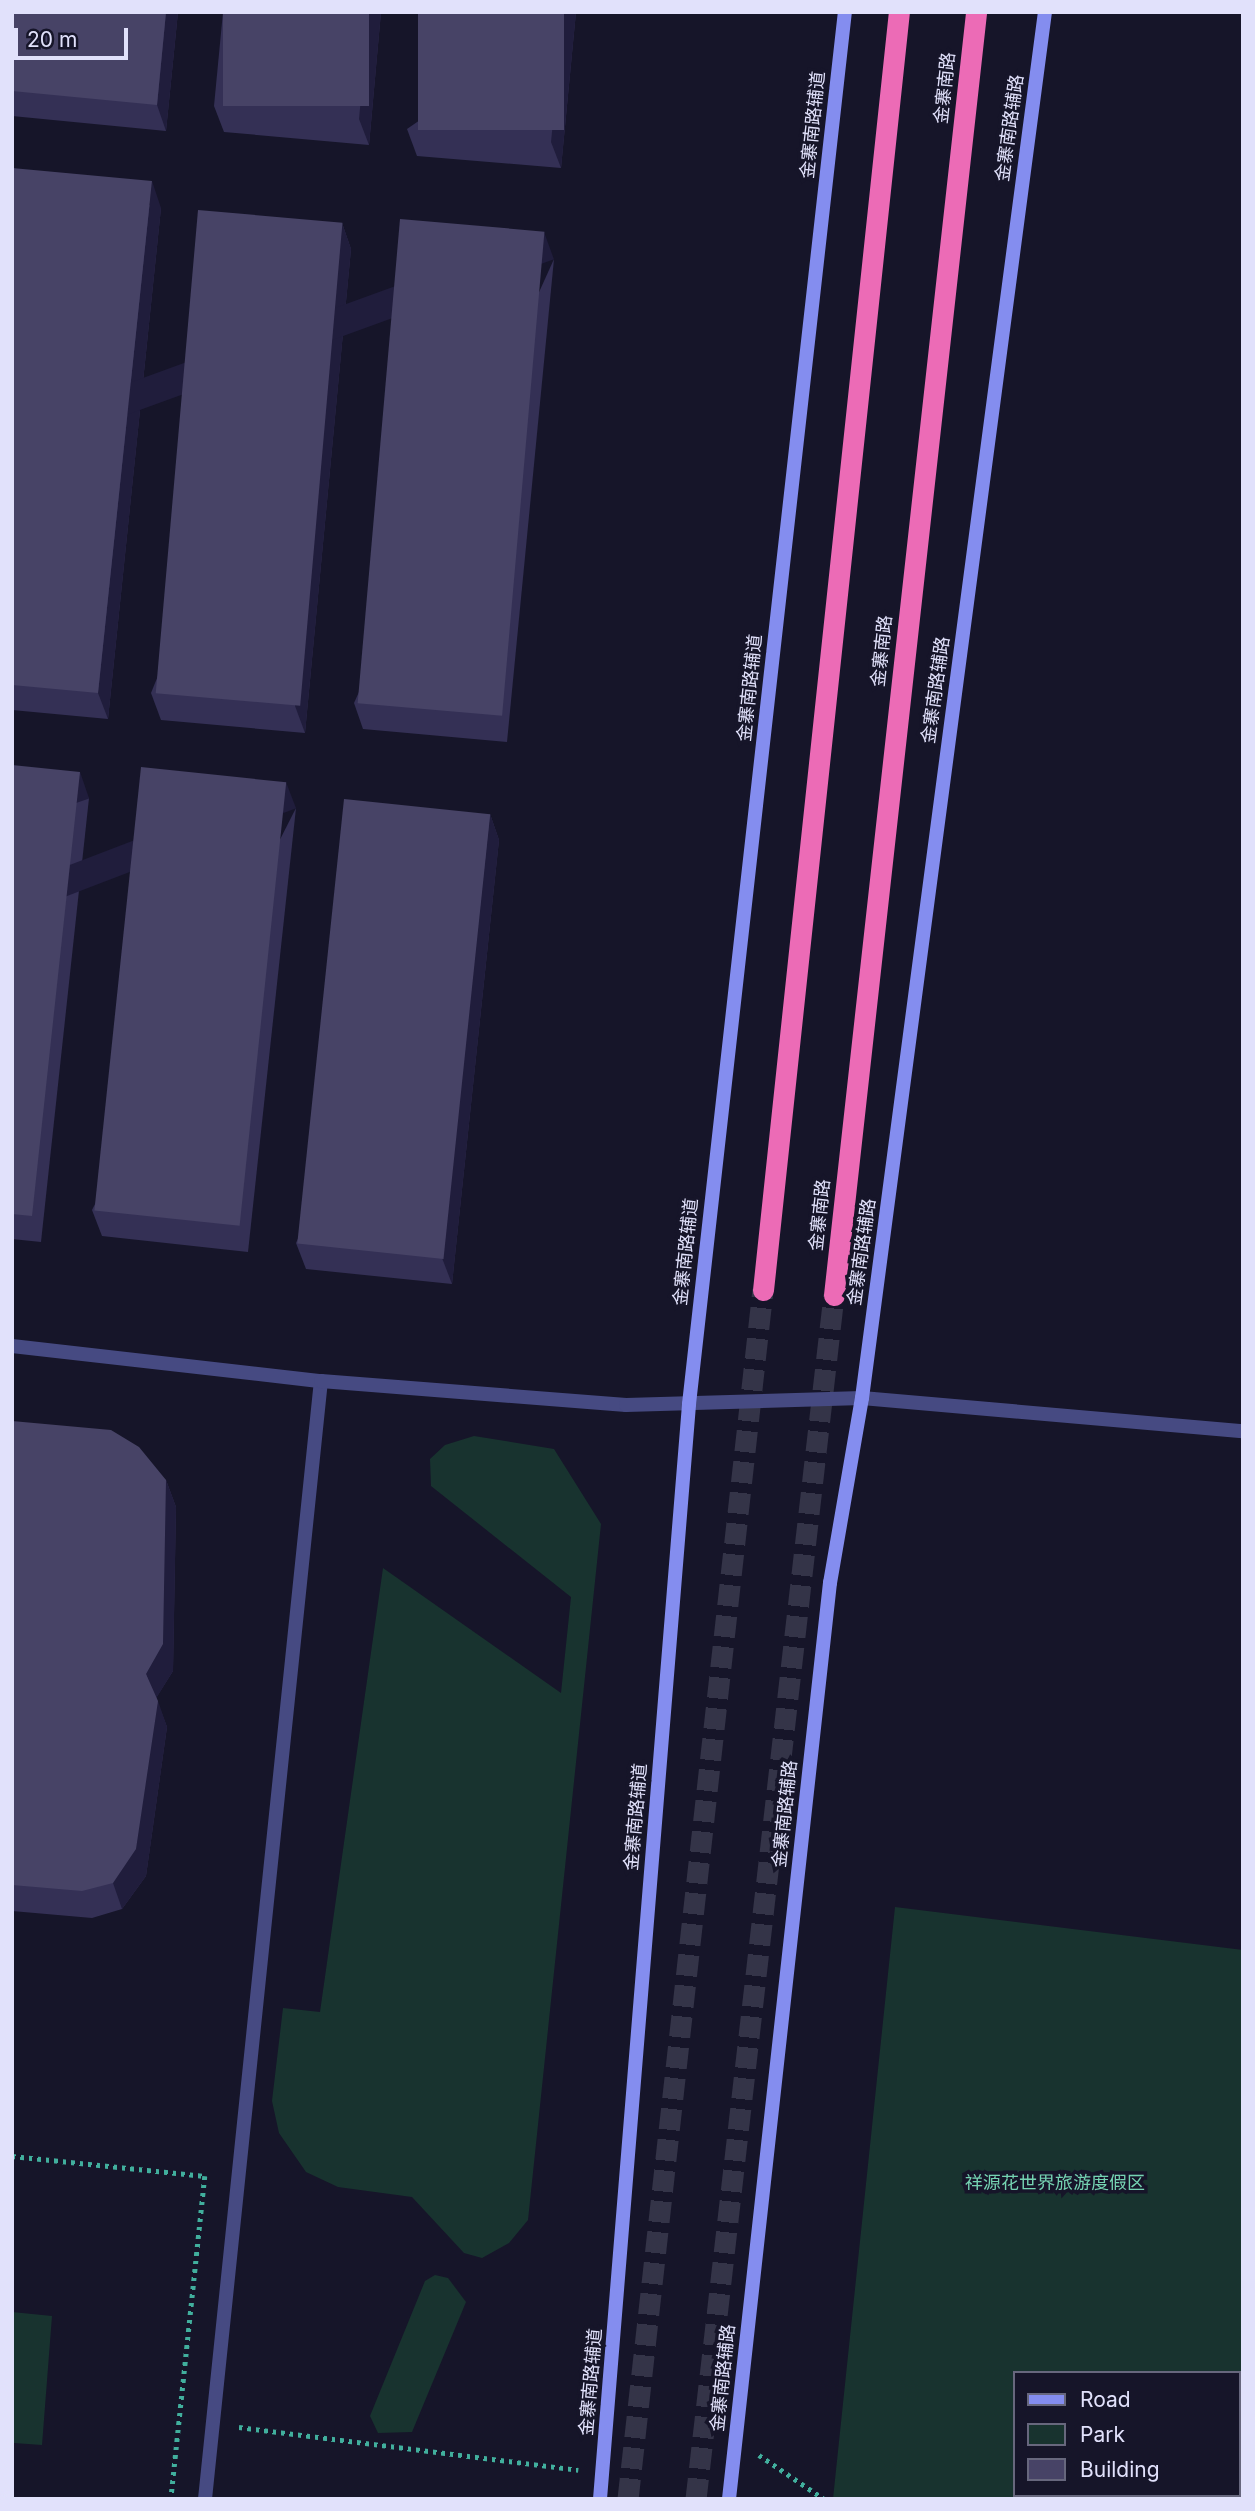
<!DOCTYPE html>
<meta charset="utf-8">
<style>
body{margin:0}
#map{position:relative;width:1255px;height:2511px;overflow:hidden;background:#161529;font-family:Inter,"Noto Sans SC",sans-serif}
div>[style]{position:absolute}
.green>*{inset:0;background:#18332f}
.highway-tunnel>*{height:21px;margin-top:-10.5px;transform-origin:0;background:repeating-linear-gradient(90deg,#343448 0 21px,transparent 0 31px)}
.path>*{height:4.5px;margin-top:-2.25px;transform-origin:0;background:repeating-linear-gradient(90deg,#41af9d 0 3.5px,transparent 0 8.5px)}
.lane>*{height:14px;margin:-7px;padding:0 7px;transform-origin:7px;border-radius:7px;background:#464a82}
.street>*{height:14px;margin:-7px;padding:0 7px;transform-origin:7px;border-radius:7px;background:#464a82}
.secondary>*{height:14px;margin:-7px;padding:0 7px;transform-origin:7px;border-radius:7px;background:#848def}
.highway>*{height:21px;margin:-10.5px;padding:0 10.5px;transform-origin:10.5px;border-radius:10.5px;background:#ec6bb6}
.wall>*{inset:0;background:#343055}
.shaded-wall>*{inset:0;background:#201d3c;transform-origin:0 0}
.building>*{inset:0;background:#474366;transform-origin:0 0}
span{translate:-50% -50%;white-space:nowrap;text-align:center;line-height:1.15;-webkit-text-stroke:7px #161529;paint-order:stroke}
.street-label{font-size:18px;color:#e1e1fb}
.park-label{font-size:18px;color:#75d3b2}
.frame{position:absolute;inset:0;border:14px solid #e1e1fb;pointer-events:none}
.legend{position:absolute;left:1013px;top:2371px;width:228px;height:126px;box-sizing:border-box;background:#161529;border:2px solid #67677d;margin:0;padding:9px 12px;list-style:none;font-size:21px;color:#e1e1fb}
.legend li{display:flex;align-items:center;gap:14px;height:35px}
.legend b{width:35px;border:2px solid #67677d}
.scale{position:absolute;left:14px;top:28px;width:114px;height:32px;box-sizing:border-box;border:4px solid #e1e1fb;border-top:0;padding-left:9px;font-size:21px;line-height:24px;white-space:nowrap;color:#e1e1fb;-webkit-text-stroke:5px #161529;paint-order:stroke}
</style>
<div id="map">
<div class="green">
<div style="clip-path:polygon(474px 1436px,554px 1449px,601px 1524px,528px 2220px,509px 2243px,482px 2258px,464px 2253px,412px 2197px,338px 2187px,306px 2172px,279px 2133px,272px 2101px,283px 2008px,320px 2012px,383px 1568px,561px 1693px,571px 1597px,431px 1486px,430px 1459px,445px 1445px)"></div>
<div style="clip-path:polygon(evenodd,895px 1907px,1243px 1950px,1243px 2499px,833px 2499px,895px 1907px,1015px 2373px,1239px 2373px,1239px 2495px,1015px 2495px,1015px 2373px)"></div>
<div style="clip-path:polygon(435px 2275px,448px 2278px,466px 2302px,412px 2432px,378px 2433px,370px 2416px,425px 2281px)"></div>
<div style="clip-path:polygon(12px 2312px,52px 2316px,42px 2445px,14px 2443px,14px 2465px)"></div>
</div>
<div class="highway-tunnel">
<div style="left:628px;top:2499px;width:1217px;rotate:-83.63deg"></div>
<div style="left:696px;top:2499px;width:1212px;rotate:-83.46deg"></div>
</div>
<div class="path">
<div style="left:12px;top:2156px;width:194px;rotate:5.9deg"></div>
<div style="left:205px;top:2176px;width:325px;rotate:96deg"></div>
<div style="left:239px;top:2427px;width:342px;rotate:7.2deg"></div>
<div style="left:759px;top:2455px;width:78px;rotate:34.1deg"></div>
</div>
<div class="lane">
<div style="left:205px;top:2499px;width:1124px;rotate:-84.08deg"></div>
</div>
<div class="street">
<div style="left:12px;top:1346px;width:311px;rotate:6.5deg"></div>
<div style="left:321px;top:1381px;width:306px;rotate:4.5deg"></div>
<div style="left:626px;top:1405px;width:236px;rotate:-1.7deg"></div>
<div style="left:862px;top:1398px;width:382px;rotate:5deg"></div>
</div>
<div class="secondary">
<div style="left:600px;top:2499px;width:1099px;rotate:-85.35deg"></div>
<div style="left:689px;top:1404px;width:1401px;rotate:-83.61deg"></div>
<div style="left:729px;top:2499px;width:922px;rotate:-83.71deg"></div>
<div style="left:830px;top:1583px;width:188px;rotate:-80.2deg"></div>
<div style="left:862px;top:1398px;width:1398px;rotate:-82.48deg"></div>
</div>
<div class="highway">
<div style="left:763px;top:1290px;width:1285px;rotate:-83.93deg"></div>
<div style="left:834px;top:1295px;width:1291px;rotate:-83.68deg"></div>
</div>
<div class="wall">
<div style="clip-path:polygon(12px 12px,178px 12px,166px 131px,12px 116px)"></div>
<div style="clip-path:polygon(223px 12px,381px 12px,369px 145px,224px 132px,214px 106px)"></div>
<div style="clip-path:polygon(576px 12px,561px 168px,417px 156px,407px 129px)"></div>
<div style="clip-path:polygon(12px 168px,161px 208px,108px 719px,12px 710px)"></div>
<div style="clip-path:polygon(342px 223px,351px 249px,305px 733px,161px 720px,151px 693px)"></div>
<div style="clip-path:polygon(554px 259px,507px 742px,363px 729px,354px 703px)"></div>
<div style="clip-path:polygon(12px 765px,89px 798px,41px 1242px,12px 1239px)"></div>
<div style="clip-path:polygon(296px 808px,248px 1252px,102px 1236px,92px 1210px)"></div>
<div style="clip-path:polygon(490px 814px,499px 840px,452px 1284px,306px 1269px,296px 1243px)"></div>
<div style="clip-path:polygon(12px 1421px,166px 1480px,176px 1507px,173px 1671px,156px 1698px,167px 1727px,146px 1876px,122px 1909px,92px 1918px,12px 1911px)"></div>
</div>
<div class="shaded-wall">
<div style="clip-path:polygon(166px 12px,178px 12px,166px 131px,157px 105px)"></div>
<div style="clip-path:polygon(369px 12px,381px 12px,369px 145px,359px 119px)"></div>
<div style="clip-path:polygon(564px 12px,576px 12px,561px 168px,551px 142px)"></div>
<div style="clip-path:polygon(152px 181px,161px 208px,108px 719px,98px 693px)"></div>
<div style="clip-path:polygon(342px 223px,351px 249px,305px 733px,295px 706px)"></div>
<div style="left:544px;top:232px;width:29px;height:486px;rotate:70deg"></div>
<div style="left:80px;top:772px;width:28px;height:447px;rotate:71deg"></div>
<div style="left:286px;top:782px;width:28px;height:447px;rotate:69deg"></div>
<div style="clip-path:polygon(490px 814px,499px 840px,452px 1284px,442px 1258px)"></div>
<div style="clip-path:polygon(166px 1480px,176px 1507px,173px 1671px,155px 1700px,146px 1674px)"></div>
<div style="clip-path:polygon(158px 1701px,167px 1727px,146px 1876px,122px 1909px,113px 1883px)"></div>
</div>
<div class="building">
<div style="clip-path:polygon(12px 12px,166px 12px,157px 105px,12px 91px)"></div>
<div style="left:223px;top:12px;width:146px;height:94px"></div>
<div style="left:418px;top:12px;width:146px;height:118px"></div>
<div style="clip-path:polygon(12px 168px,152px 181px,98px 693px,12px 685px)"></div>
<div style="left:198px;top:210px;width:145px;height:485px;rotate:5deg"></div>
<div style="left:400px;top:219px;width:145px;height:486px;rotate:5deg"></div>
<div style="clip-path:polygon(12px 765px,80px 772px,32px 1216px,12px 1214px)"></div>
<div style="left:141px;top:767px;width:146px;height:446px;rotate:6deg"></div>
<div style="left:344px;top:799px;width:147px;height:447px;rotate:6deg"></div>
<div style="clip-path:polygon(12px 1421px,111px 1430px,139px 1447px,166px 1480px,163px 1644px,146px 1674px,158px 1701px,136px 1849px,113px 1883px,82px 1891px,12px 1885px)"></div>
</div>
<div class="street-label">
<span style="left:945px;top:88px;rotate:-84deg">金寨南路</span>
<span style="left:813px;top:125px;rotate:-84deg">金寨南路辅道</span>
<span style="left:1010px;top:128px;rotate:-82deg">金寨南路辅路</span>
<span style="left:882px;top:651px;rotate:-84deg">金寨南路</span>
<span style="left:750px;top:688px;rotate:-84deg">金寨南路辅道</span>
<span style="left:936px;top:690px;rotate:-82deg">金寨南路辅路</span>
<span style="left:820px;top:1215px;rotate:-84deg">金寨南路</span>
<span style="left:686px;top:1252px;rotate:-84deg">金寨南路辅道</span>
<span style="left:862px;top:1252px;rotate:-82deg">金寨南路辅路</span>
<span style="left:785px;top:1814px;rotate:-84deg">金寨南路辅路</span>
<span style="left:636px;top:1817px;rotate:-85deg">金寨南路辅道</span>
<span style="left:723px;top:2378px;rotate:-84deg">金寨南路辅路</span>
<span style="left:591px;top:2382px;rotate:-85deg">金寨南路辅道</span>
</div>
<div class="park-label">
<span style="left:1055px;top:2183px">祥源花世界旅游度假区</span>
</div>
<div class="frame"></div>
<ul class="legend">
<li><b style="height:9px;background:#848def"></b>Road</li>
<li><b style="height:19px;background:#18332f"></b>Park</li>
<li><b style="height:19px;background:#474366"></b>Building</li>
</ul>
<div class="scale">20 m</div>
</div>
